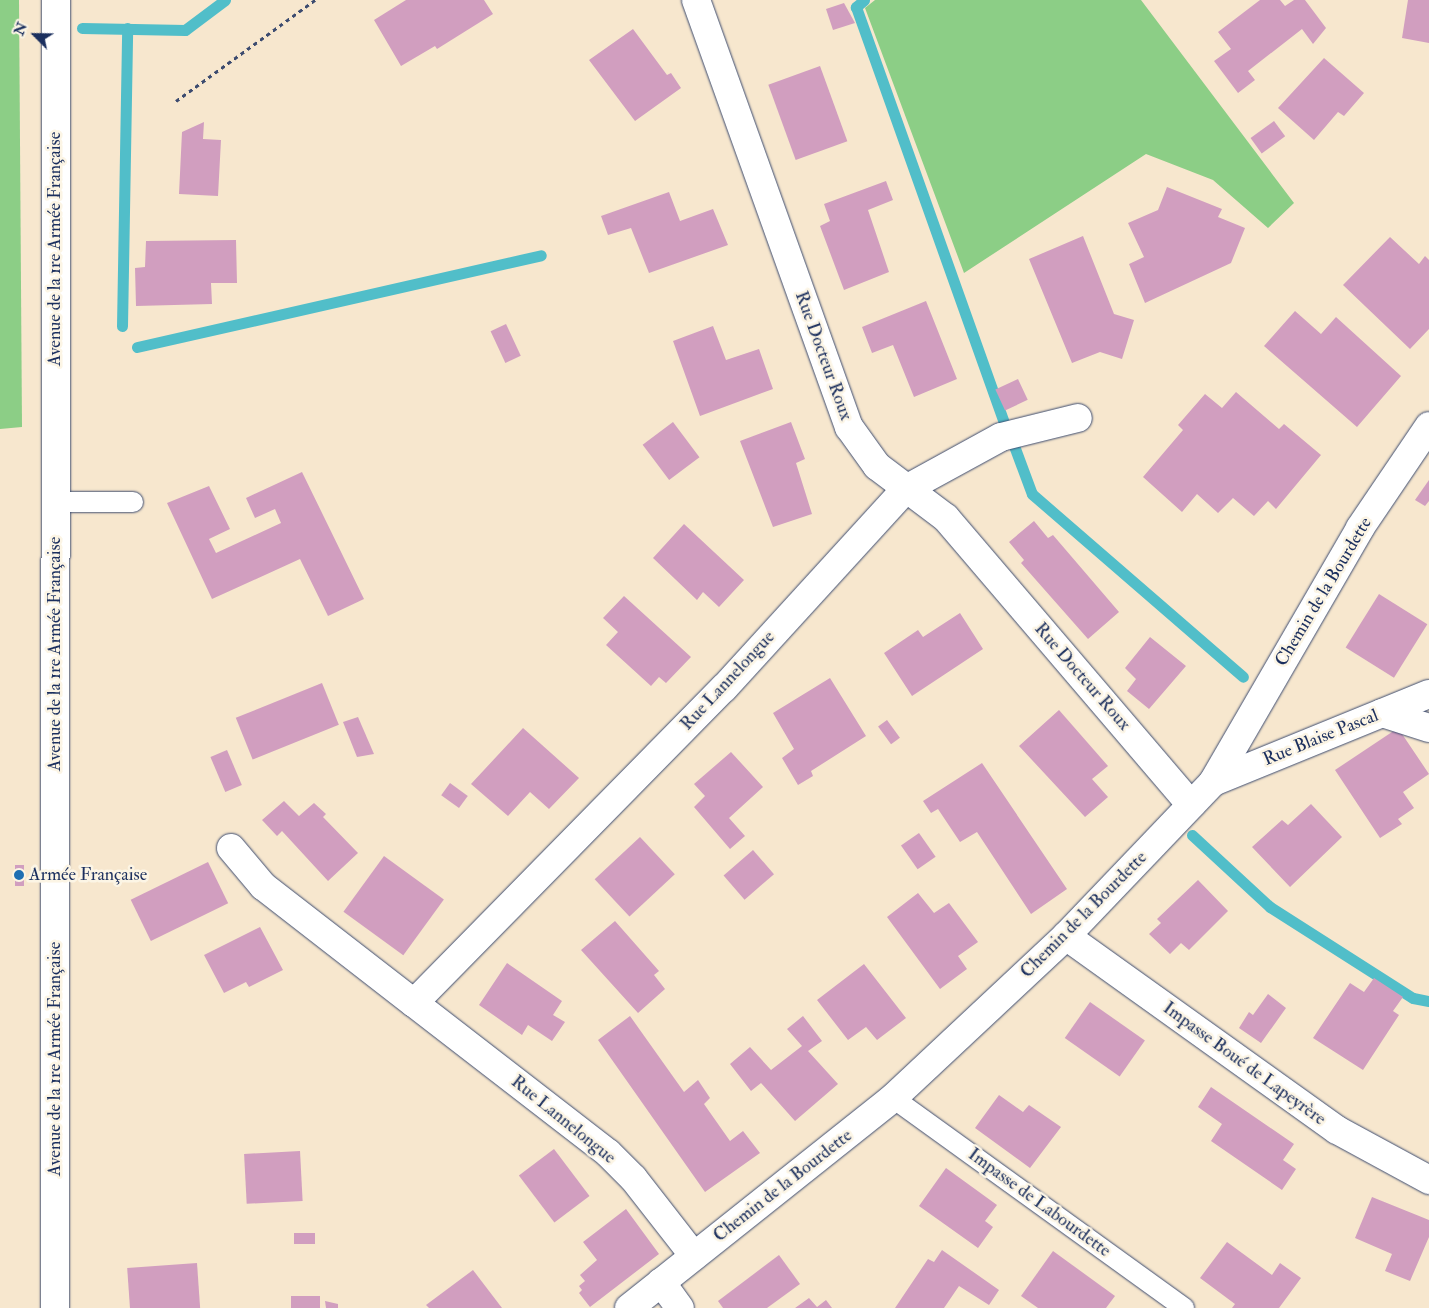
<!DOCTYPE html>
<meta charset="utf-8">
<style>
body{margin:0}
#map{position:relative;width:1429px;height:1308px;overflow:hidden;background:#f7e7ce;font-family:"IM FELL Double Pica",serif}
div>[style]{position:absolute}
.green>*{inset:0;background:#8cce86}
.stream>*{height:11px;margin:-5.5px;padding:0 5.5px;transform-origin:5.5px;border-radius:5.5px;background:#51bec9}
.building>*{inset:0;background:#d19ebf;transform-origin:0 0}
.path>*{height:3px;margin-top:-1.5px;transform-origin:0;background:repeating-linear-gradient(90deg,#3c4b6f 0 4px,transparent 0 8px)}
.roads{filter:drop-shadow(0 0 1px #3c4b6f) drop-shadow(0 0 1px #3c4b6f)}
.service>*{height:20px;margin:-10px;padding:0 10px;transform-origin:10px;border-radius:10px;background:#fff}
.minor>*{height:28px;margin:-14px;padding:0 14px;transform-origin:14px;border-radius:14px;background:#fff}
.secondary>*{height:28px;margin:-14px;padding:0 14px;transform-origin:14px;border-radius:14px;background:#fff}
.dots>*{width:14px;height:14px;translate:-50% -50%;box-sizing:border-box;border:2px solid #fcf5e5;border-radius:50%}
span{translate:-50% -50%;white-space:nowrap;text-align:center;line-height:1.15;-webkit-text-stroke:5px #fcf5e5;paint-order:stroke}
.street-label{font-size:18px;color:#1b2f5e}
.poi-label{font-size:18px;color:#1b2f5e}
.left{translate:0 -50%;text-align:left}
.north{position:absolute;left:10px;top:10px;width:50px;height:50px;-webkit-text-stroke:4px #fcf5e5;paint-order:stroke;rotate:293deg;font-size:14px;font-weight:700;line-height:20px;text-align:center;color:#1b2f5e}
.north::after{content:'';display:block;margin:auto;width:18px;height:22px;background:#1b2f5e;clip-path:polygon(50% 0,100% 100%,50% 72%,0 100%)}
</style>
<div id="map">
<div class="green">
<div style="clip-path:polygon(0 0,19px 0,22px 427px,0 429px)"></div>
<div style="clip-path:polygon(875px 0,1141px 0,1294px 203px,1268px 228px,1213px 180px,1146px 154px,964px 273px,865px 8px)"></div>
</div>
<div class="stream">
<div style="left:864px;top:0;width:11px;rotate:139deg"></div>
<div style="left:856px;top:7px;width:442px;rotate:70.4deg"></div>
<div style="left:82px;top:28px;width:103px;rotate:1.1deg"></div>
<div style="left:185px;top:30px;width:50px;rotate:-36.9deg"></div>
<div style="left:122px;top:326px;width:298px;rotate:-89deg"></div>
<div style="left:137px;top:347px;width:414px;rotate:-12.8deg"></div>
<div style="left:1013px;top:443px;width:54px;rotate:69.6deg"></div>
<div style="left:1032px;top:494px;width:279px;rotate:40.9deg"></div>
<div style="left:1192px;top:835px;width:106px;rotate:42.7deg"></div>
<div style="left:1270px;top:907px;width:169px;rotate:32.5deg"></div>
<div style="left:1413px;top:998px;width:16px;rotate:11deg"></div>
</div>
<div class="building">
<div style="clip-path:polygon(406px 0,484px 0,493px 14px,437px 49px,435px 46px,401px 66px,374px 20px)"></div>
<div style="clip-path:polygon(1260px 0,1280px 0,1285px 6px,1294px 0,1305px 0,1326px 28px,1313px 44px,1302px 29px,1248px 71px,1255px 80px,1238px 93px,1214px 61px,1231px 49px,1218px 32px)"></div>
<div style="clip-path:polygon(1408px 0,1429px 0,1429px 43px,1402px 38px)"></div>
<div style="clip-path:polygon(844px 3px,855px 23px,833px 30px,826px 9px)"></div>
<div style="clip-path:polygon(633px 29px,667px 75px,671px 73px,681px 88px,635px 121px,589px 60px)"></div>
<div style="clip-path:polygon(1324px 58px,1364px 93px,1344px 116px,1338px 112px,1314px 140px,1278px 108px)"></div>
<div style="left:820px;top:66px;width:80px;height:55px;rotate:70deg"></div>
<div style="left:1274px;top:121px;width:19px;height:29px;rotate:54deg"></div>
<div style="clip-path:polygon(204px 122px,203px 139px,221px 140px,218px 196px,179px 194px,182px 132px)"></div>
<div style="clip-path:polygon(886px 181px,893px 200px,868px 210px,889px 272px,844px 290px,820px 226px,830px 221px,824px 204px)"></div>
<div style="clip-path:polygon(1167px 187px,1222px 209px,1218px 217px,1245px 228px,1231px 263px,1145px 303px,1129px 264px,1144px 257px,1128px 223px,1158px 210px)"></div>
<div style="clip-path:polygon(669px 192px,680px 221px,713px 209px,728px 245px,649px 273px,631px 228px,608px 235px,601px 216px)"></div>
<div style="clip-path:polygon(1083px 236px,1114px 314px,1134px 320px,1122px 359px,1100px 352px,1072px 363px,1029px 259px)"></div>
<div style="clip-path:polygon(1390px 237px,1419px 264px,1425px 256px,1429px 260px,1429px 329px,1410px 349px,1343px 285px)"></div>
<div style="clip-path:polygon(236px 240px,237px 283px,211px 283px,212px 304px,136px 306px,135px 268px,145px 267px,146px 241px)"></div>
<div style="clip-path:polygon(926px 301px,957px 379px,914px 397px,893px 345px,872px 353px,862px 327px)"></div>
<div style="clip-path:polygon(1295px 311px,1321px 334px,1336px 317px,1401px 376px,1357px 427px,1264px 346px)"></div>
<div style="left:506px;top:324px;width:35px;height:17px;rotate:65deg"></div>
<div style="clip-path:polygon(713px 326px,726px 360px,759px 349px,773px 389px,700px 416px,673px 341px)"></div>
<div style="left:1018px;top:379px;width:23px;height:25px;rotate:65deg"></div>
<div style="clip-path:polygon(1236px 392px,1279px 429px,1284px 424px,1321px 455px,1276px 509px,1268px 501px,1254px 516px,1233px 498px,1218px 513px,1197px 494px,1182px 512px,1143px 477px,1183px 430px,1178px 425px,1205px 394px,1222px 408px)"></div>
<div style="left:673px;top:422px;width:44px;height:38px;rotate:53deg"></div>
<div style="clip-path:polygon(791px 422px,805px 459px,796px 463px,812px 514px,773px 527px,740px 441px)"></div>
<div style="clip-path:polygon(302px 472px,364px 599px,328px 616px,300px 559px,212px 599px,167px 503px,209px 486px,230px 529px,209px 539px,216px 553px,281px 523px,275px 509px,255px 518px,246px 498px)"></div>
<div style="clip-path:polygon(1429px 480px,1429px 501px,1425px 506px,1415px 500px)"></div>
<div style="clip-path:polygon(1034px 521px,1048px 538px,1053px 535px,1119px 612px,1088px 639px,1021px 563px,1024px 560px,1009px 542px)"></div>
<div style="clip-path:polygon(684px 524px,744px 580px,719px 607px,703px 592px,697px 600px,653px 558px)"></div>
<div style="left:1379px;top:594px;width:57px;height:63px;rotate:32deg"></div>
<div style="clip-path:polygon(624px 596px,691px 657px,666px 683px,659px 677px,651px 686px,606px 645px,618px 632px,603px 618px)"></div>
<div style="clip-path:polygon(960px 613px,983px 649px,912px 696px,884px 653px,918px 630px,923px 637px)"></div>
<div style="clip-path:polygon(1150px 637px,1186px 666px,1149px 709px,1127px 691px,1136px 679px,1125px 668px)"></div>
<div style="clip-path:polygon(830px 678px,866px 736px,811px 771px,813px 776px,798px 785px,782px 758px,794px 749px,773px 713px)"></div>
<div style="left:322px;top:683px;width:45px;height:93px;rotate:68deg"></div>
<div style="clip-path:polygon(1059px 710px,1108px 766px,1092px 779px,1108px 797px,1085px 817px,1019px 746px)"></div>
<div style="clip-path:polygon(358px 717px,374px 754px,357px 757px,343px 722px)"></div>
<div style="left:887px;top:720px;width:22px;height:11px;rotate:54deg"></div>
<div style="clip-path:polygon(523px 728px,579px 778px,549px 809px,530px 792px,508px 816px,471px 784px)"></div>
<div style="clip-path:polygon(1398px 728px,1429px 774px,1403px 792px,1414px 808px,1398px 819px,1402px 824px,1380px 838px,1335px 770px)"></div>
<div style="left:227px;top:750px;width:38px;height:18px;rotate:67deg"></div>
<div style="clip-path:polygon(731px 752px,763px 787px,729px 818px,745px 836px,730px 849px,694px 807px,705px 796px,694px 784px)"></div>
<div style="clip-path:polygon(982px 763px,1067px 889px,1031px 914px,977px 832px,960px 842px,938px 809px,931px 813px,923px 801px)"></div>
<div style="left:450px;top:783px;width:22px;height:15px;rotate:36deg"></div>
<div style="clip-path:polygon(284px 801px,299px 816px,314px 803px,326px 814px,323px 817px,358px 853px,328px 881px,282px 831px,277px 836px,262px 820px)"></div>
<div style="clip-path:polygon(1311px 804px,1342px 837px,1290px 887px,1252px 847px,1282px 820px,1288px 825px)"></div>
<div style="left:919px;top:833px;width:29px;height:22px;rotate:55deg"></div>
<div style="left:640px;top:837px;width:51px;height:62px;rotate:47deg"></div>
<div style="left:753px;top:850px;width:32px;height:39px;rotate:49deg"></div>
<div style="left:384px;top:856px;width:74px;height:69px;rotate:36deg"></div>
<div style="left:208px;top:862px;width:46px;height:86px;rotate:64deg"></div>
<div style="left:15px;top:865px;width:9px;height:21px"></div>
<div style="clip-path:polygon(1198px 880px,1228px 911px,1189px 950px,1181px 943px,1170px 954px,1149px 934px,1161px 923px,1157px 919px)"></div>
<div style="clip-path:polygon(918px 893px,934px 913px,949px 903px,978px 942px,958px 956px,967px 969px,940px 989px,887px 917px)"></div>
<div style="clip-path:polygon(615px 921px,659px 971px,654px 975px,665px 989px,638px 1013px,581px 950px)"></div>
<div style="clip-path:polygon(260px 927px,283px 970px,249px 987px,246px 982px,224px 993px,204px 955px)"></div>
<div style="clip-path:polygon(507px 963px,562px 1001px,553px 1015px,565px 1022px,552px 1041px,528px 1025px,522px 1035px,479px 1005px)"></div>
<div style="clip-path:polygon(864px 964px,906px 1018px,877px 1040px,866px 1027px,848px 1040px,817px 1000px)"></div>
<div style="clip-path:polygon(1374px 978px,1403px 997px,1393px 1011px,1399px 1015px,1363px 1070px,1313px 1038px,1350px 983px,1364px 992px)"></div>
<div style="clip-path:polygon(1268px 994px,1286px 1008px,1261px 1043px,1239px 1028px,1249px 1012px,1253px 1015px)"></div>
<div style="left:1090px;top:1002px;width:67px;height:44px;rotate:35deg"></div>
<div style="clip-path:polygon(630px 1016px,684px 1092px,698px 1080px,710px 1098px,704px 1104px,730px 1141px,743px 1131px,760px 1153px,705px 1192px,598px 1040px)"></div>
<div style="clip-path:polygon(803px 1016px,822px 1041px,808px 1051px,838px 1084px,795px 1121px,761px 1083px,751px 1091px,730px 1064px,750px 1047px,771px 1070px,802px 1046px,787px 1029px)"></div>
<div style="clip-path:polygon(1211px 1087px,1294px 1144px,1283px 1160px,1296px 1169px,1282px 1190px,1211px 1141px,1222px 1124px,1198px 1107px)"></div>
<div style="clip-path:polygon(999px 1095px,1023px 1112px,1029px 1105px,1061px 1127px,1030px 1168px,975px 1128px)"></div>
<div style="left:554px;top:1149px;width:59px;height:44px;rotate:53deg"></div>
<div style="left:300px;top:1151px;width:50px;height:56px;rotate:87deg"></div>
<div style="clip-path:polygon(946px 1168px,997px 1205px,985px 1221px,993px 1227px,978px 1248px,919px 1206px)"></div>
<div style="clip-path:polygon(1372px 1197px,1429px 1220px,1429px 1237px,1410px 1281px,1385px 1271px,1392px 1254px,1355px 1238px)"></div>
<div style="clip-path:polygon(626px 1209px,659px 1254px,590px 1307px,579px 1293px,582px 1290px,579px 1286px,585px 1281px,580px 1275px,597px 1260px,583px 1242px)"></div>
<div style="left:315px;top:1233px;width:11px;height:21px;rotate:90deg"></div>
<div style="clip-path:polygon(1227px 1242px,1272px 1275px,1280px 1263px,1301px 1278px,1279px 1308px,1232px 1308px,1235px 1304px,1200px 1278px)"></div>
<div style="clip-path:polygon(942px 1250px,999px 1290px,989px 1305px,959px 1286px,944px 1308px,895px 1308px,928px 1259px,934px 1262px)"></div>
<div style="clip-path:polygon(1053px 1251px,1115px 1296px,1106px 1308px,1038px 1308px,1021px 1296px)"></div>
<div style="clip-path:polygon(779px 1255px,800px 1284px,767px 1308px,723px 1308px,718px 1301px)"></div>
<div style="left:197px;top:1263px;width:45px;height:70px;rotate:86deg"></div>
<div style="clip-path:polygon(473px 1270px,502px 1308px,429px 1308px,426px 1305px)"></div>
<div style="left:291px;top:1296px;width:29px;height:12px"></div>
<div style="clip-path:polygon(809px 1298px,817px 1307px,826px 1300px,832px 1308px,795px 1308px)"></div>
<div style="clip-path:polygon(325px 1301px,338px 1304px,338px 1308px,326px 1308px)"></div>
</div>
<div class="path">
<div style="left:176px;top:101px;width:172px;rotate:-36deg"></div>
</div>
<div class="roads">
<div class="service">
<div style="left:55px;top:502px;width:78px"></div>
<div style="left:893px;top:1098px;width:359px;rotate:35.8deg"></div>
</div>
<div class="minor">
<div style="left:696px;top:0;width:454px;rotate:70.3deg"></div>
<div style="left:849px;top:427px;width:48px;rotate:54.3deg"></div>
<div style="left:877px;top:466px;width:86px;rotate:37deg"></div>
<div style="left:946px;top:518px;width:377px;rotate:49.5deg"></div>
<div style="left:1382px;top:713px;width:49px;rotate:17.7deg"></div>
<div style="left:1213px;top:782px;width:233px;rotate:-22.2deg"></div>
<div style="left:231px;top:848px;width:50px;rotate:49.9deg"></div>
<div style="left:263px;top:886px;width:191px;rotate:37.8deg"></div>
<div style="left:1066px;top:936px;width:333px;rotate:35.6deg"></div>
<div style="left:1337px;top:1130px;width:105px;rotate:28.5deg"></div>
<div style="left:694px;top:1256px;width:99px;rotate:-128deg"></div>
<div style="left:633px;top:1178px;width:35px;rotate:-135deg"></div>
<div style="left:608px;top:1153px;width:245px;rotate:-142.3deg"></div>
<div style="left:414px;top:1003px;width:442px;rotate:-45.5deg"></div>
<div style="left:724px;top:688px;width:270px;rotate:-47.6deg"></div>
<div style="left:906px;top:489px;width:108px;rotate:-28.7deg"></div>
<div style="left:1001px;top:437px;width:79px;rotate:-13.9deg"></div>
<div style="left:661px;top:1282px;width:32px;rotate:54deg"></div>
<div style="left:629px;top:1308px;width:337px;rotate:-38.5deg"></div>
<div style="left:893px;top:1098px;width:237px;rotate:-43.1deg"></div>
<div style="left:1066px;top:936px;width:213px;rotate:-46.3deg"></div>
<div style="left:1213px;top:782px;width:293px;rotate:-59.9deg"></div>
<div style="left:1360px;top:528px;width:123px;rotate:-55.9deg"></div>
</div>
<div class="secondary">
<div style="left:55px;top:1308px;width:1308px;rotate:-89.96deg"></div>
</div>
</div>
<div class="dots">
<div style="left:19px;top:875px;background:#1f6fb2"></div>
</div>
<div class="street-label">
<span style="left:55px;top:249px;rotate:-90deg">Avenue de la 1re Armée Française</span>
<span style="left:823px;top:356px;rotate:70deg">Rue Docteur Roux</span>
<span style="left:1324px;top:592px;rotate:-59deg">Chemin de la Bourdette</span>
<span style="left:55px;top:654px;rotate:-90deg">Avenue de la 1re Armée Française</span>
<span style="left:1082px;top:677px;rotate:49deg">Rue Docteur Roux</span>
<span style="left:728px;top:681px;rotate:-47deg">Rue Lannelongue</span>
<span style="left:1321px;top:738px;rotate:-22deg">Rue Blaise Pascal</span>
<span style="left:1084px;top:915px;rotate:-45deg">Chemin de la Bourdette</span>
<span style="left:55px;top:1059px;rotate:-90deg">Avenue de la 1re Armée Française</span>
<span style="left:1244px;top:1064px;rotate:36deg">Impasse Boué de Lapeyrère</span>
<span style="left:563px;top:1120px;rotate:39deg">Rue Lannelongue</span>
<span style="left:783px;top:1186px;rotate:-38deg">Chemin de la Bourdette</span>
<span style="left:1039px;top:1203px;rotate:36deg">Impasse de Labourdette</span>
</div>
<div class="poi-label">
<span class="left" style="left:29px;top:875px">Armée Française</span>
</div>
<div class="north">N</div>
</div>
